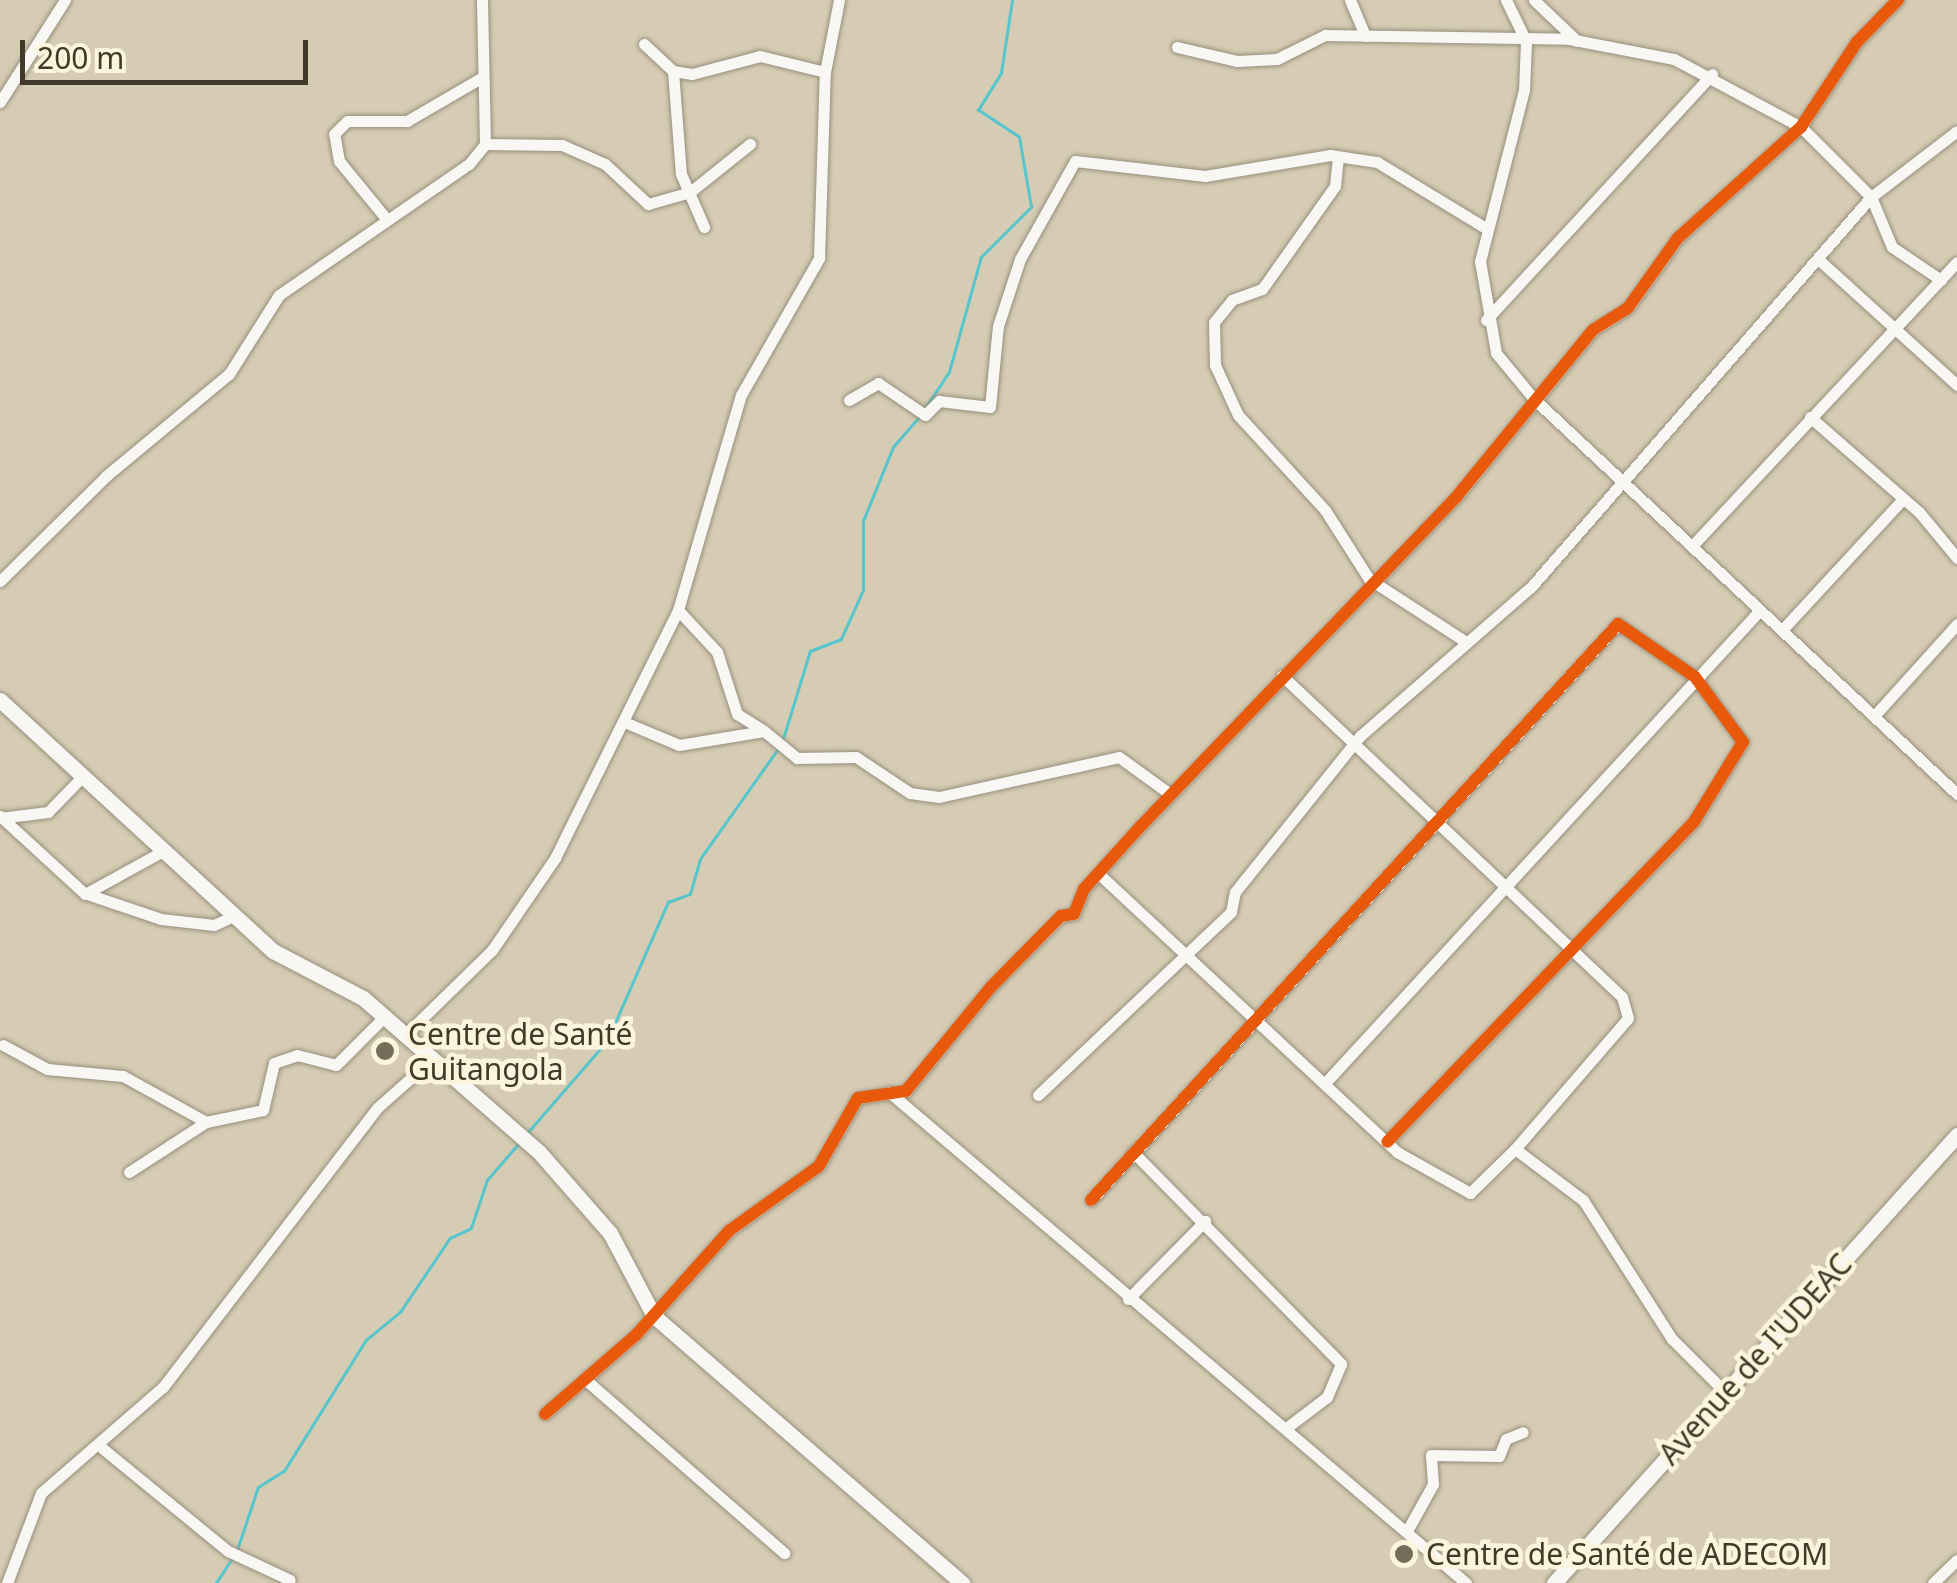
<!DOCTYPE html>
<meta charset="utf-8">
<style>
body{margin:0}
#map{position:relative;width:1957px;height:1583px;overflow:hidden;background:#d6ccb4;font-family:"Noto Sans",sans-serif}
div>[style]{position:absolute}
.stream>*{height:2.5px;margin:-1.25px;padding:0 1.25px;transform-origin:1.25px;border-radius:1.25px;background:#56c5cc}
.roads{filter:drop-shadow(0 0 2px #968f7c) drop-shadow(0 0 2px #968f7c)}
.street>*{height:11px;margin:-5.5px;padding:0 5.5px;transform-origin:5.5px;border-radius:5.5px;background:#f9f7f4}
.secondary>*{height:15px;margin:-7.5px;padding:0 7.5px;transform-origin:7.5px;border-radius:7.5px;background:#f9f7f4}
.cycleway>*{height:12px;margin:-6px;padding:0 6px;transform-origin:6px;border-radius:6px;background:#e8590c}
.dots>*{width:28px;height:28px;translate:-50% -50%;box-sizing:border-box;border:5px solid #fdf4de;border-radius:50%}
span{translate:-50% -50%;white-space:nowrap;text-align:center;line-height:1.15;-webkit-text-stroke:9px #fdf4de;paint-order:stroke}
.poi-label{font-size:30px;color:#413a28}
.left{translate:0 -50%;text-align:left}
.street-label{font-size:30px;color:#413a28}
.scale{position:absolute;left:20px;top:40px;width:288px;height:45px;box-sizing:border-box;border:5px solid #413a28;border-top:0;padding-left:12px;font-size:30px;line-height:35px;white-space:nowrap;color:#413a28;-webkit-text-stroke:8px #fdf4de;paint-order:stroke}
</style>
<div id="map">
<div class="stream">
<div style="left:925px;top:408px;width:43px;rotate:-56.3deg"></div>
<div style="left:949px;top:372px;width:119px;rotate:-74.5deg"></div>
<div style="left:981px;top:257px;width:71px;rotate:-45deg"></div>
<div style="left:1031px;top:207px;width:71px;rotate:-99.7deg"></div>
<div style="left:1019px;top:137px;width:49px;rotate:-146.6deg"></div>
<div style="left:978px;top:110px;width:44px;rotate:-58.1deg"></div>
<div style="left:1001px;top:73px;width:74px;rotate:-81.4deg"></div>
<div style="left:782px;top:742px;width:95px;rotate:-72.9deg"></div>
<div style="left:810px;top:651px;width:33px;rotate:-21deg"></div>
<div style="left:841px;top:639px;width:54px;rotate:-65.8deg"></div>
<div style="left:863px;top:590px;width:69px;rotate:-90deg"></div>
<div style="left:863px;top:521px;width:80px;rotate:-67.9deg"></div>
<div style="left:893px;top:447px;width:38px;rotate:-49deg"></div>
<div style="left:527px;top:1133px;width:122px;rotate:-49deg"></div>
<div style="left:607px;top:1041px;width:152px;rotate:-66.3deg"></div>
<div style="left:668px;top:902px;width:23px;rotate:-20deg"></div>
<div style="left:690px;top:894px;width:36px;rotate:-74deg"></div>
<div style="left:700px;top:859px;width:135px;rotate:-54.7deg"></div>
<div style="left:237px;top:1550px;width:66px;rotate:-71.6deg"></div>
<div style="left:258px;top:1487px;width:31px;rotate:-32deg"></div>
<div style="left:284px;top:1471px;width:155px;rotate:-58deg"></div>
<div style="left:366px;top:1340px;width:44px;rotate:-39.5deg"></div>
<div style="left:400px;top:1312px;width:89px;rotate:-56deg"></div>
<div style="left:450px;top:1238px;width:23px;rotate:-25deg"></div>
<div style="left:471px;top:1228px;width:51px;rotate:-71.6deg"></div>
<div style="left:487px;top:1180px;width:49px;rotate:-49.1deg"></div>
<div style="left:216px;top:1583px;width:31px;rotate:-57deg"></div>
</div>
<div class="roads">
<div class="street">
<div style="left:1350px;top:0;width:39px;rotate:67deg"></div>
<div style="left:1506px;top:0;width:46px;rotate:64deg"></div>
<div style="left:1526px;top:41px;width:49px;rotate:92.3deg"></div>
<div style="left:1524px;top:90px;width:177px;rotate:104.4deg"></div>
<div style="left:1480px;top:261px;width:93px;rotate:80.1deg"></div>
<div style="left:1496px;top:353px;width:60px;rotate:50.4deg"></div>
<div style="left:1534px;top:399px;width:579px;rotate:43.04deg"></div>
<div style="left:1534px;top:0;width:59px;rotate:43.6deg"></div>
<div style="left:644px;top:44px;width:40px;rotate:43deg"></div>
<div style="left:673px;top:71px;width:19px;rotate:9deg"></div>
<div style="left:692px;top:74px;width:70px;rotate:-14.8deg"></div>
<div style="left:760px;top:56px;width:67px;rotate:13.8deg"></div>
<div style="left:1177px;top:47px;width:62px;rotate:13.1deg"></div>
<div style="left:1237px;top:61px;width:40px;rotate:-2.9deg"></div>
<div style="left:1277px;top:59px;width:54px;rotate:-26.6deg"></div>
<div style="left:1325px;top:35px;width:244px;rotate:0.9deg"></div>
<div style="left:1569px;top:39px;width:107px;rotate:10.8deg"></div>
<div style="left:1674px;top:59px;width:144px;rotate:28.2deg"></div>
<div style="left:1801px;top:127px;width:99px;rotate:45deg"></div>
<div style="left:1871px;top:197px;width:54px;rotate:67.2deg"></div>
<div style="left:1892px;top:247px;width:59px;rotate:34deg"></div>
<div style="left:673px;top:71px;width:103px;rotate:85.6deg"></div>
<div style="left:681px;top:174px;width:58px;rotate:66.5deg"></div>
<div style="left:0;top:102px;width:121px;rotate:-57.5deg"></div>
<div style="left:485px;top:144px;width:77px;rotate:0.7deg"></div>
<div style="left:562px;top:145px;width:47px;rotate:23.8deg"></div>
<div style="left:605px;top:164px;width:59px;rotate:42.9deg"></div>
<div style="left:648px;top:204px;width:44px;rotate:-15.9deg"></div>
<div style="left:690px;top:192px;width:77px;rotate:-38.7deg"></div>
<div style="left:1338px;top:157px;width:29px;rotate:96deg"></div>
<div style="left:1335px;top:186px;width:126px;rotate:125.3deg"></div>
<div style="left:1262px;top:289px;width:32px;rotate:160deg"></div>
<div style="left:1232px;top:300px;width:28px;rotate:129deg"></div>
<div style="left:1214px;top:322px;width:43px;rotate:88.7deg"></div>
<div style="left:1215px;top:365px;width:55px;rotate:65.3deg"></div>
<div style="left:1238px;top:415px;width:129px;rotate:47.5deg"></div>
<div style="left:1325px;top:510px;width:82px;rotate:57.5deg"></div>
<div style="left:1369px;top:579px;width:116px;rotate:33deg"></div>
<div style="left:384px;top:216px;width:71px;rotate:-129.3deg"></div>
<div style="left:339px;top:161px;width:27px;rotate:-100deg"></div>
<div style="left:334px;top:134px;width:18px;rotate:-45deg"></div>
<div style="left:347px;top:121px;width:60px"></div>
<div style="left:407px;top:121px;width:86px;rotate:-30.2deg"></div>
<div style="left:1818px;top:259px;width:188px;rotate:42.2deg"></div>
<div style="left:1486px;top:320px;width:334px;rotate:-47.4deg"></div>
<div style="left:849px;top:400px;width:34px;rotate:-30deg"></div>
<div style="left:878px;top:383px;width:57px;rotate:34.2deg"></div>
<div style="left:925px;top:415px;width:20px;rotate:-45deg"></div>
<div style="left:939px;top:401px;width:51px;rotate:6.7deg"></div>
<div style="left:990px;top:407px;width:81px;rotate:-84.4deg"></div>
<div style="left:998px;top:326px;width:71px;rotate:-71.8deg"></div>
<div style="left:1020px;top:259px;width:112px;rotate:-60.7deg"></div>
<div style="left:1075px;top:161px;width:131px;rotate:6.6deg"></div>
<div style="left:1205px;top:176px;width:127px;rotate:-9.5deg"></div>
<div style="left:1330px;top:155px;width:48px;rotate:8.5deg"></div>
<div style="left:1377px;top:162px;width:125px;rotate:31.3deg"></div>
<div style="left:1810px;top:417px;width:145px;rotate:41.1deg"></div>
<div style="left:1919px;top:512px;width:60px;rotate:50.4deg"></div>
<div style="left:1692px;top:546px;width:388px;rotate:-47deg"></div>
<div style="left:0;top:581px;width:149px;rotate:-44.7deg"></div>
<div style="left:106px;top:476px;width:160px;rotate:-39.7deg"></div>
<div style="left:229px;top:374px;width:93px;rotate:-57.7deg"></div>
<div style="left:279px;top:295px;width:231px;rotate:-34.6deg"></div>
<div style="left:469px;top:164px;width:26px;rotate:-51deg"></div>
<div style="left:485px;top:144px;width:144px;rotate:-91.2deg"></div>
<div style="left:678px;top:610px;width:57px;rotate:47.1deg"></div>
<div style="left:717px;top:652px;width:65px;rotate:72.1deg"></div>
<div style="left:737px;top:714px;width:32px;rotate:32deg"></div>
<div style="left:1782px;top:630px;width:173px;rotate:-47.3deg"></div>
<div style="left:1874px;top:716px;width:124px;rotate:-47.9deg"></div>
<div style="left:629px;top:724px;width:54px;rotate:22.8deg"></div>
<div style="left:679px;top:745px;width:86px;rotate:-9.4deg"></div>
<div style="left:764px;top:731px;width:43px;rotate:39.3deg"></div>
<div style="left:797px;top:758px;width:59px;rotate:-1deg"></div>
<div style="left:856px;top:757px;width:65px;rotate:33.7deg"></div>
<div style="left:910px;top:793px;width:29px;rotate:8deg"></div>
<div style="left:939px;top:797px;width:184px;rotate:-12.5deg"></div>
<div style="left:1119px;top:757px;width:63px;rotate:36deg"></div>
<div style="left:0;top:816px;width:115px;rotate:42.5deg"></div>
<div style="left:85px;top:894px;width:87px;rotate:-28.9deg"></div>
<div style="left:0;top:818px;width:48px;rotate:-7.1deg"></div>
<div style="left:48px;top:812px;width:46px;rotate:-45.9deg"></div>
<div style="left:1099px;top:874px;width:408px;rotate:43deg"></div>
<div style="left:1397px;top:1152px;width:84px;rotate:29.3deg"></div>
<div style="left:1470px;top:1193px;width:63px;rotate:-44.4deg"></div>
<div style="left:1515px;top:1149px;width:173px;rotate:-49.2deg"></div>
<div style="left:1628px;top:1018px;width:22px;rotate:-106deg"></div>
<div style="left:1622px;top:997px;width:468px;rotate:-136.6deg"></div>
<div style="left:90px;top:895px;width:75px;rotate:18.7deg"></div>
<div style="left:161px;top:919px;width:53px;rotate:6.5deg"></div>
<div style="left:214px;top:925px;width:21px;rotate:-25deg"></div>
<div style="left:406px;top:1034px;width:120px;rotate:-44.3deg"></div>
<div style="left:492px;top:950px;width:112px;rotate:-55.6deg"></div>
<div style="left:555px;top:858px;width:277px;rotate:-63.6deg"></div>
<div style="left:678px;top:610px;width:224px;rotate:-73.7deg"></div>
<div style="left:741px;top:395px;width:158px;rotate:-60.3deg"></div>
<div style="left:819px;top:258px;width:186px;rotate:-88.2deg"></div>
<div style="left:825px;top:72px;width:73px;rotate:-79deg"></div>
<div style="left:3px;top:1045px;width:50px;rotate:28.6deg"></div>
<div style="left:47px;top:1069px;width:76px;rotate:5.3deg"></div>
<div style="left:123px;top:1076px;width:95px;rotate:29deg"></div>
<div style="left:1326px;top:1082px;width:641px;rotate:-47.4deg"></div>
<div style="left:889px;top:1092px;width:758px;rotate:40.4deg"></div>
<div style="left:1038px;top:1095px;width:266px;rotate:-43.5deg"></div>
<div style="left:1231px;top:912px;width:20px;rotate:-79deg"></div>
<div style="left:1235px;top:892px;width:200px;rotate:-51.3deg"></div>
<div style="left:1360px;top:736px;width:227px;rotate:-41.1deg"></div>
<div style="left:1531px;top:587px;width:517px;rotate:-48.92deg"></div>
<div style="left:1871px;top:197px;width:108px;rotate:-37.5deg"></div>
<div style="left:1515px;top:1149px;width:85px;rotate:36.9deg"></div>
<div style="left:1583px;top:1200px;width:165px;rotate:57.4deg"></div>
<div style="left:1672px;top:1339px;width:75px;rotate:45deg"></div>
<div style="left:1133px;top:1152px;width:297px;rotate:45.5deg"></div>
<div style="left:1341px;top:1364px;width:36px;rotate:113deg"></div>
<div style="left:1327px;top:1397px;width:51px;rotate:142.9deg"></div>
<div style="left:129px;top:1172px;width:92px;rotate:-33deg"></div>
<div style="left:206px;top:1122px;width:58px;rotate:-11.9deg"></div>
<div style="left:263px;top:1110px;width:48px;rotate:-76.8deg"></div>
<div style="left:274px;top:1063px;width:24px;rotate:-19deg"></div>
<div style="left:297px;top:1055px;width:40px;rotate:14.4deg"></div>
<div style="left:336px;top:1065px;width:66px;rotate:-45deg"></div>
<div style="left:1091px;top:1200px;width:781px;rotate:-47.54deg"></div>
<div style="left:1618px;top:624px;width:93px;rotate:34.5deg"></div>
<div style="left:1695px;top:677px;width:81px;rotate:53.6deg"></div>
<div style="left:1743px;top:742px;width:94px;rotate:121.5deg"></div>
<div style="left:1694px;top:822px;width:443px;rotate:133.8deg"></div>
<div style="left:1128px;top:1299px;width:110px;rotate:-45.4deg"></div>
<div style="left:587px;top:1381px;width:262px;rotate:41.1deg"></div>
<div style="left:545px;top:1414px;width:121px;rotate:-41deg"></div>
<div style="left:636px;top:1335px;width:140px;rotate:-48.2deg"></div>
<div style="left:729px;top:1231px;width:111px;rotate:-35.8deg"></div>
<div style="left:819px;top:1166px;width:78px;rotate:-60.2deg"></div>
<div style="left:858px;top:1098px;width:49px;rotate:-8.3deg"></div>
<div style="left:906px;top:1091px;width:134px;rotate:-50.7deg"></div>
<div style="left:991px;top:987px;width:100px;rotate:-45.4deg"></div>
<div style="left:1061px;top:916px;width:13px;rotate:-9deg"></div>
<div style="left:1074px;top:914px;width:27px;rotate:-68deg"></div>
<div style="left:1084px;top:889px;width:85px;rotate:-47.9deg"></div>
<div style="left:1141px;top:826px;width:458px;rotate:-46.2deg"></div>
<div style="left:1458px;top:495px;width:213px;rotate:-50.7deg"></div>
<div style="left:1593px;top:330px;width:41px;rotate:-32.2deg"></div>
<div style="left:1628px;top:308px;width:86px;rotate:-54.5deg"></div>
<div style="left:1678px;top:238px;width:166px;rotate:-42.1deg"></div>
<div style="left:1801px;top:127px;width:102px;rotate:-56.6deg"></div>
<div style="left:1857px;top:42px;width:59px;rotate:-45.7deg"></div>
<div style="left:102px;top:1448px;width:163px;rotate:39.3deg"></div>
<div style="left:228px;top:1551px;width:68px;rotate:25.1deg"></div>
<div style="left:1407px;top:1531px;width:54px;rotate:-61deg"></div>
<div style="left:1433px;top:1484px;width:29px;rotate:-94deg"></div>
<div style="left:1431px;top:1455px;width:68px;rotate:0.8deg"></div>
<div style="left:1499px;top:1456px;width:18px;rotate:-68deg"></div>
<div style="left:1506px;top:1439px;width:18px;rotate:-22deg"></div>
<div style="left:7px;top:1583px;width:96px;rotate:-69.3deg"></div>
<div style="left:41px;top:1493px;width:162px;rotate:-41deg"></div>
<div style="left:163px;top:1387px;width:352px;rotate:-52.5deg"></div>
<div style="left:377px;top:1108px;width:72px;rotate:-41.6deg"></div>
<div style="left:1933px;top:1583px;width:33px;rotate:-44deg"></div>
</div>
<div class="secondary">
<div style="left:0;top:700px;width:371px;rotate:42.6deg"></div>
<div style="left:273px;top:951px;width:102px;rotate:27.6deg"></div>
<div style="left:363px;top:998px;width:234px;rotate:41.2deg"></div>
<div style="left:539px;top:1152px;width:108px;rotate:48.8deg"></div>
<div style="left:610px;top:1233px;width:94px;rotate:62.1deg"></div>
<div style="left:654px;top:1316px;width:408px;rotate:40.9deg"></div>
<div style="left:1554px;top:1583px;width:603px;rotate:-48.03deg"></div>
</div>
</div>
<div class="cycleway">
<div style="left:1091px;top:1200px;width:781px;rotate:-47.54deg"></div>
<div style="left:1618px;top:624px;width:93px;rotate:34.5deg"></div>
<div style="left:1695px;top:677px;width:81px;rotate:53.6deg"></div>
<div style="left:1743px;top:742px;width:94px;rotate:121.5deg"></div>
<div style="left:1694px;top:822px;width:443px;rotate:133.8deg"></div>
<div style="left:545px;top:1414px;width:121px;rotate:-41deg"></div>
<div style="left:636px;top:1335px;width:140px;rotate:-48.2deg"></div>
<div style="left:729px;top:1231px;width:111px;rotate:-35.8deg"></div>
<div style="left:819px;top:1166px;width:78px;rotate:-60.2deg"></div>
<div style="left:858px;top:1098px;width:49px;rotate:-8.3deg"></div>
<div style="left:906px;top:1091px;width:134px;rotate:-50.7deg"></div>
<div style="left:991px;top:987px;width:100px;rotate:-45.4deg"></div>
<div style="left:1061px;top:916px;width:13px;rotate:-9deg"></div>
<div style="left:1074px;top:914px;width:27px;rotate:-68deg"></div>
<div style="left:1084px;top:889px;width:85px;rotate:-47.9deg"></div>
<div style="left:1141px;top:826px;width:458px;rotate:-46.2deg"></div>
<div style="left:1458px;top:495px;width:213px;rotate:-50.7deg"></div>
<div style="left:1593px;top:330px;width:41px;rotate:-32.2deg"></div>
<div style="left:1628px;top:308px;width:86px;rotate:-54.5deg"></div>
<div style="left:1678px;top:238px;width:166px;rotate:-42.1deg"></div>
<div style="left:1801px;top:127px;width:102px;rotate:-56.6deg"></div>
<div style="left:1857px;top:42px;width:59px;rotate:-45.7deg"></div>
</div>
<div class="dots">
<div style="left:385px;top:1051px;background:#756d59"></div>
<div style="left:1404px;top:1554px;background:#756d59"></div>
</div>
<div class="poi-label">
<span class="left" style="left:408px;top:1051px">Centre de Santé<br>Guitangola</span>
<span class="left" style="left:1426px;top:1554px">Centre de Santé de ADECOM</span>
</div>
<div class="street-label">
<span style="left:1755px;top:1359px;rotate:-48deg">Avenue de I'UDEAC</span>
</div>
<div class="scale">200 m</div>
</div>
